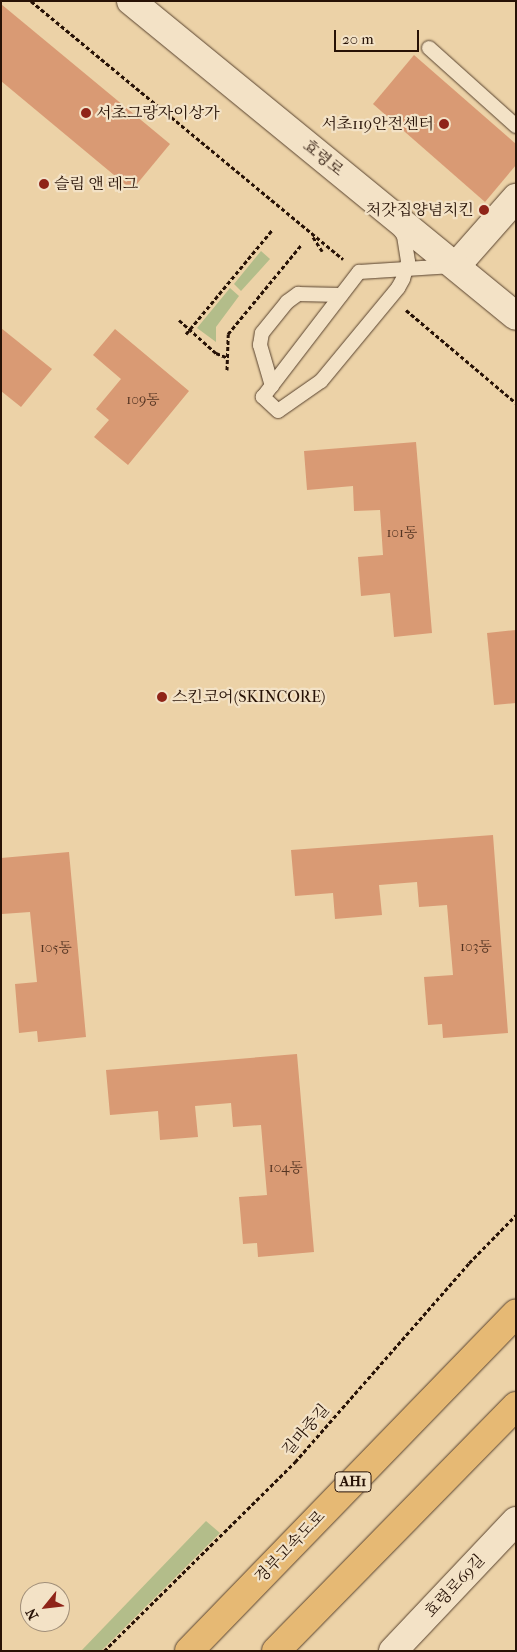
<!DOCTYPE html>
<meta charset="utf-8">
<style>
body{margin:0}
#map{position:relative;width:517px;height:1652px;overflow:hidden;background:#ecd2a7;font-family:"IM FELL French Canon","Noto Serif KR",serif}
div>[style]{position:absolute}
.green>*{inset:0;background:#b3bd8a}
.building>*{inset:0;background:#d99a74}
.path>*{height:3px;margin-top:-1.5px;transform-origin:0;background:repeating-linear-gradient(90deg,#271206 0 4px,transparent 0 6.5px)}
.roads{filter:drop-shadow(0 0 1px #58422e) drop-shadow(0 0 1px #58422e)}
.service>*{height:14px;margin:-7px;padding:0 7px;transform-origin:7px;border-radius:7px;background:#f3e2c6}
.minor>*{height:28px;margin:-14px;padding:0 14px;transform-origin:14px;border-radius:14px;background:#f3e2c6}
.secondary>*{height:28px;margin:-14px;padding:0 14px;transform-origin:14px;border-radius:14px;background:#f3e2c6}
.trunk>*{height:28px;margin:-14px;padding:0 14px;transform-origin:14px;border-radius:14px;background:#e6b974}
.dots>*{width:14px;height:14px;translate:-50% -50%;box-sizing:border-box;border:2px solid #f3e2c6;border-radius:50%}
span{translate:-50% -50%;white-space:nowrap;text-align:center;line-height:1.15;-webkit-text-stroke:4.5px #f3e2c6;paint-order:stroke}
.number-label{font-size:14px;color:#543422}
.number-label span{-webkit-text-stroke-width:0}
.shield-label span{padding:1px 4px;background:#f3e2c6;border:1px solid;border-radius:4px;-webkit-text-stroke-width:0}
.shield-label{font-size:15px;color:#271206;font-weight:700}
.poi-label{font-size:16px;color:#271206}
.left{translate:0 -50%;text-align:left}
.right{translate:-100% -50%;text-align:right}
.street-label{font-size:16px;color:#271206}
.frame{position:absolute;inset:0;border:2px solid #271206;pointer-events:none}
.north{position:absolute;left:20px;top:1582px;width:50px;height:50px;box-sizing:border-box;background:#f3e2c6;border:1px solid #a18f79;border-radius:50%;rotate:241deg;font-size:14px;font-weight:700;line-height:20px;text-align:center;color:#271206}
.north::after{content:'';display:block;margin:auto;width:18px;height:22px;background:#8f2418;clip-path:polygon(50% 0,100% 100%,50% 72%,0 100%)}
.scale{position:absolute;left:334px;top:30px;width:85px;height:22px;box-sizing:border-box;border:2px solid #271206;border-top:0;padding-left:6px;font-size:15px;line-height:18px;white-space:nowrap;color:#271206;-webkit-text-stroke:4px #f3e2c6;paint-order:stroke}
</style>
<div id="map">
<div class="green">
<div style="clip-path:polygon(261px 251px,270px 259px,241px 291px,234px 284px)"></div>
<div style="clip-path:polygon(230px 288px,239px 296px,216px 327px,216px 342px,197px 328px)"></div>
<div style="clip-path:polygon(206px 1521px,220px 1533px,101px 1651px,81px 1651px)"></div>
</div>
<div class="building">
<div style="clip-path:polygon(1px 4px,170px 144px,132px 190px,1px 81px)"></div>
<div style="clip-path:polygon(414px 55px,516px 144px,516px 165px,485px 202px,373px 104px)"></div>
<div style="clip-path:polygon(1px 328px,52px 369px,21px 407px,1px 391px)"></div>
<div style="clip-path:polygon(115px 329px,189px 391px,128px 465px,94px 437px,109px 420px,96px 409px,121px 379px,93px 355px)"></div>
<div style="clip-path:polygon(416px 442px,432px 633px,394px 637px,390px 593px,361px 596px,358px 557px,383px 555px,380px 510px,354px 511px,353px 486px,307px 490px,304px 451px)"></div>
<div style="clip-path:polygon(516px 630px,516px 703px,494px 705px,487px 633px)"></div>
<div style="clip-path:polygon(493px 835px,508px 1033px,443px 1038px,442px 1024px,428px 1025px,424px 977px,453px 975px,447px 905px,419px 907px,417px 882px,379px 885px,382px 915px,335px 919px,333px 893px,295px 896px,291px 850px)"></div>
<div style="clip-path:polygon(69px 852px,86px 1037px,38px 1042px,37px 1031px,19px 1033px,15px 984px,37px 982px,30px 912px,2px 914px,1px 858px)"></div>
<div style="clip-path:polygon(297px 1054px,314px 1252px,258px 1257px,257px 1243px,243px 1244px,239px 1197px,267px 1195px,261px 1125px,233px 1127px,231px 1103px,195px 1106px,198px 1137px,160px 1140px,158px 1111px,110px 1115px,106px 1070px)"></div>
</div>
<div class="path">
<div style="left:31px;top:1px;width:405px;rotate:39.6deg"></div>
<div style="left:313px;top:237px;width:17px;rotate:57deg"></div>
<div style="left:406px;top:310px;width:144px;rotate:40.2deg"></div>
<div style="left:179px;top:320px;width:50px;rotate:41.7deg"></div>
<div style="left:216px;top:353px;width:11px;rotate:22deg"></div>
<div style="left:186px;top:334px;width:136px;rotate:-50.4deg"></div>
<div style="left:227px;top:370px;width:36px;rotate:-88deg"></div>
<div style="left:228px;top:334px;width:115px;rotate:-50.6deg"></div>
<div style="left:104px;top:1651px;width:269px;rotate:-44.7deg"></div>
<div style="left:295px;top:1462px;width:264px;rotate:-48.8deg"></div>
<div style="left:469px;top:1263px;width:67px;rotate:-45.6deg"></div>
</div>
<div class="roads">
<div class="service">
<div style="left:429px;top:48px;width:117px;rotate:41.9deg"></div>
<div style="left:398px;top:227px;width:11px;rotate:56deg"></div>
<div style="left:404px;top:236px;width:26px;rotate:81deg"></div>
<div style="left:408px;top:262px;width:7px;rotate:106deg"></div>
<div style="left:406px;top:269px;width:10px;rotate:107deg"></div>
<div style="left:403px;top:279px;width:10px;rotate:119deg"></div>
<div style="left:398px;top:288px;width:121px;rotate:129.6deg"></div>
<div style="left:321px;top:381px;width:52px;rotate:145.1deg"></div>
<div style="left:278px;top:411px;width:21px;rotate:-137deg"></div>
<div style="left:263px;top:397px;width:158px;rotate:-52.5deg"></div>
<div style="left:359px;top:272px;width:94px;rotate:-3.7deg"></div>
<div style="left:272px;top:386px;width:43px;rotate:-106.3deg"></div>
<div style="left:260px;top:345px;width:12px;rotate:-81deg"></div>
<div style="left:262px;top:333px;width:40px;rotate:-51deg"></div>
<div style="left:287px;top:302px;width:14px;rotate:-36deg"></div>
<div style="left:298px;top:294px;width:43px;rotate:1.3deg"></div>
</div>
<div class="minor">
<div style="left:456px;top:266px;width:91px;rotate:-48.6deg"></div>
<div style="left:393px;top:1651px;width:179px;rotate:-46.6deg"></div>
</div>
<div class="secondary">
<div style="left:131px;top:1px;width:497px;rotate:39.3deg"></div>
</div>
<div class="trunk">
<div style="left:189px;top:1651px;width:470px;rotate:-45.9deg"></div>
<div style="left:276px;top:1651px;width:343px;rotate:-45.6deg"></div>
</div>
</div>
<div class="dots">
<div style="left:86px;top:113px;background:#8f2418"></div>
<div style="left:444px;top:124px;background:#8f2418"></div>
<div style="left:44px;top:184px;background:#8f2418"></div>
<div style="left:484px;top:210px;background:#8f2418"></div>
<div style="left:162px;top:697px;background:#8f2418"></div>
</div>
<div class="number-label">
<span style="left:143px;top:400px">109동</span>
<span style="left:402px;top:533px">101동</span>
<span style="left:476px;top:947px">103동</span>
<span style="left:56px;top:948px">105동</span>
<span style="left:286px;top:1168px">104동</span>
</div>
<div class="shield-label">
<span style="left:353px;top:1482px">AH1</span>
</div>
<div class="poi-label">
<span class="left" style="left:96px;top:113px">서초그랑자이상가</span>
<span class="right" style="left:434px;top:124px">서초119안전센터</span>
<span class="left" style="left:54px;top:184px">슬림 앤 레그</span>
<span class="right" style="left:474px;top:210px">처갓집양념치킨</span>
<span class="left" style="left:172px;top:697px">스킨코어(SKINCORE)</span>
</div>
<div class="street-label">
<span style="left:323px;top:158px;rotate:39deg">효령로</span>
<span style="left:306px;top:1430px;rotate:-49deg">길마중길</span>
<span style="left:290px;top:1547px;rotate:-46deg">경부고속도로</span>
<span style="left:455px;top:1586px;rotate:-47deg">효령로69길</span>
</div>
<div class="frame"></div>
<div class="north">N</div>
<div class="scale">20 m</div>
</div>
